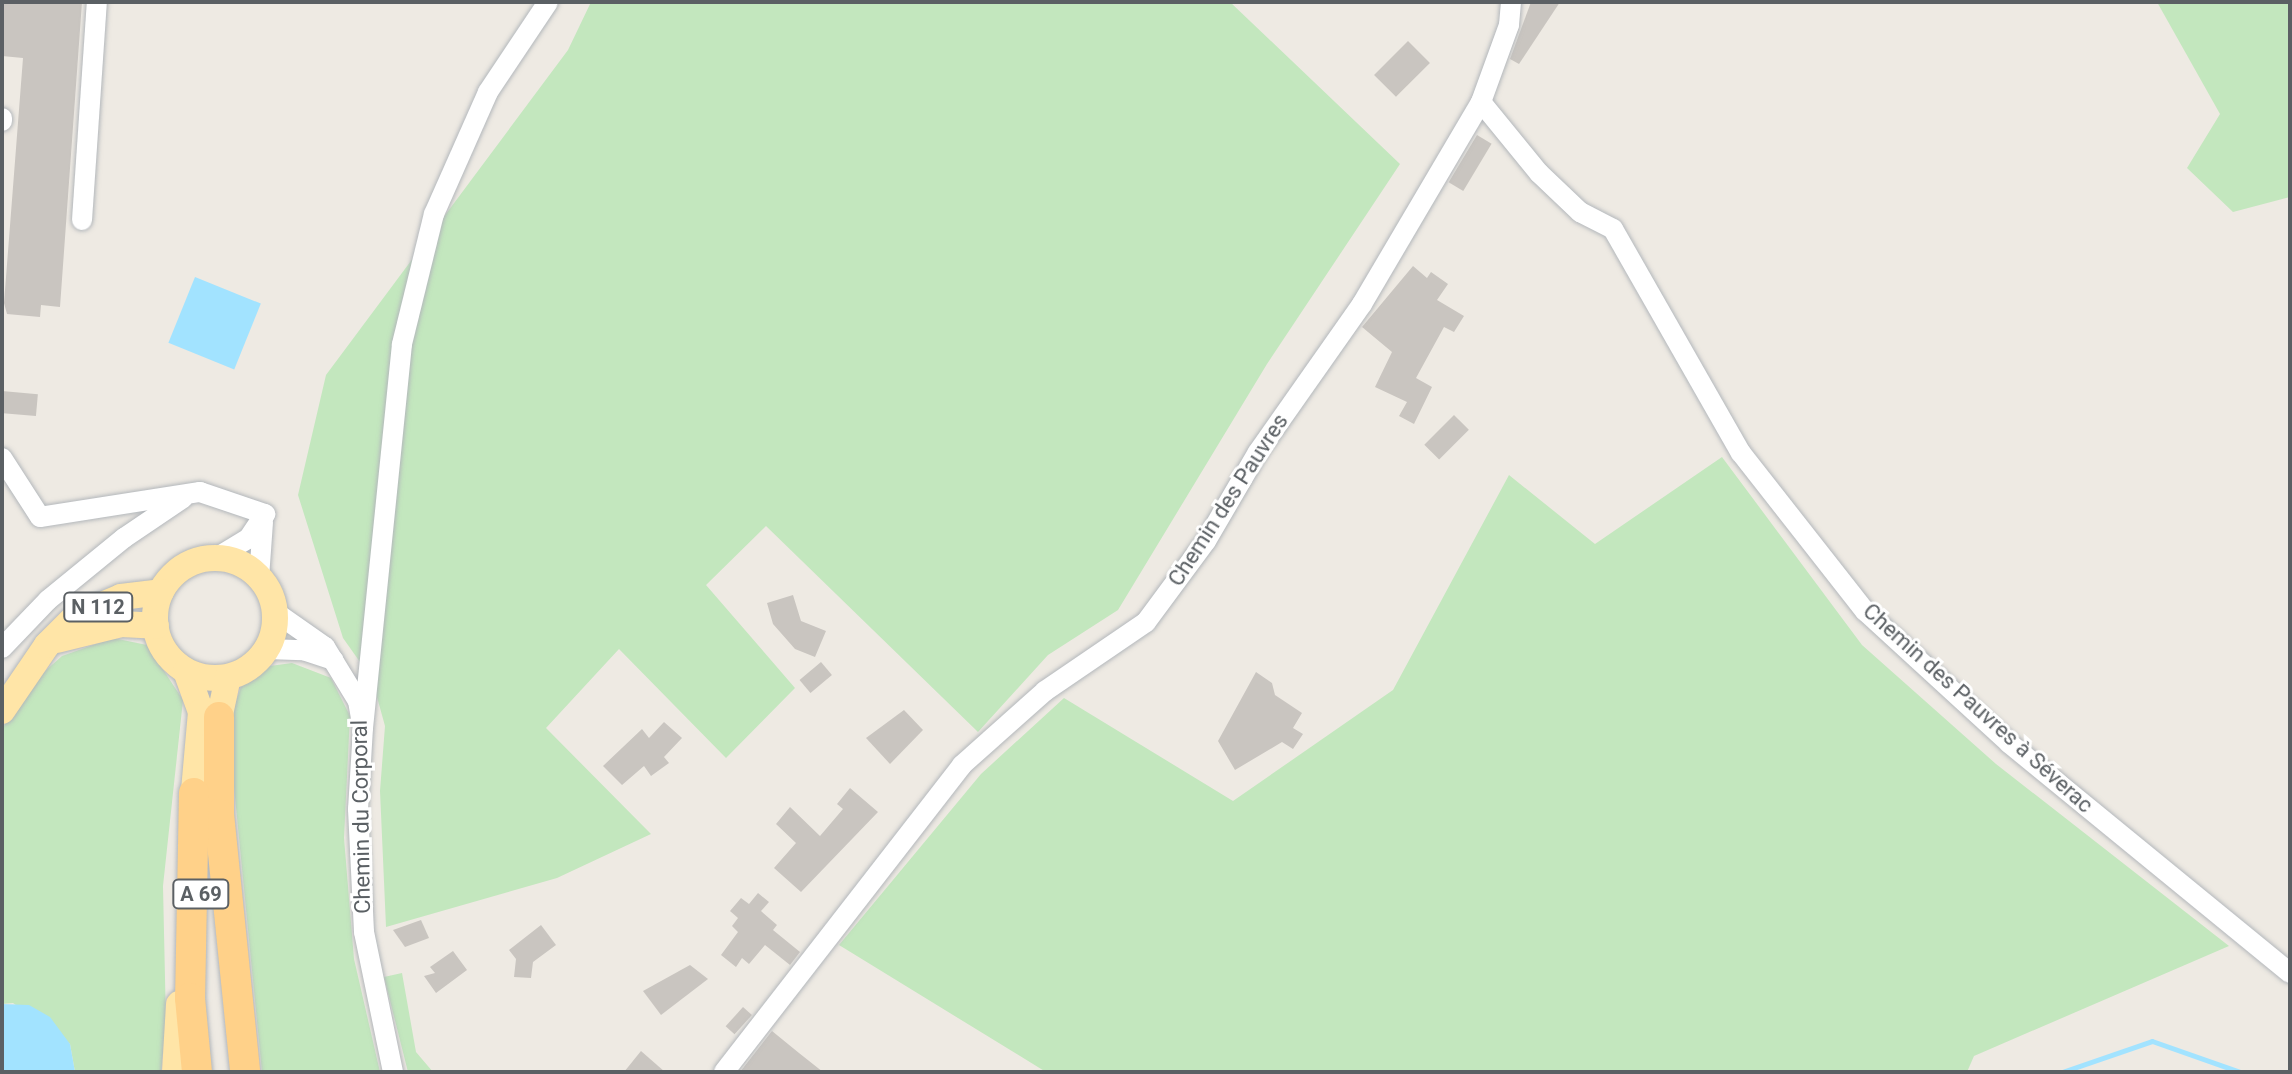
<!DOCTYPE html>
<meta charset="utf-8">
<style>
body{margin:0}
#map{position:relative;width:2292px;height:1074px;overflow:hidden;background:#eeeae3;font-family:Roboto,sans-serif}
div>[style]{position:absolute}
.green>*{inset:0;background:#c3e7be}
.water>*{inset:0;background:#a2e3ff;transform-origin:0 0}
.stream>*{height:5px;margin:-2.5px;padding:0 2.5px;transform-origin:2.5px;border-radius:2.5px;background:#a2e3ff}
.building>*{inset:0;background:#c9c5c0;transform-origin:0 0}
.roads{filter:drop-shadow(0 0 2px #b3b7bb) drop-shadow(0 0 2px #b3b7bb)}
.minor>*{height:20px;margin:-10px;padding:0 10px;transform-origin:10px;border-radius:10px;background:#fff}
.major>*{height:26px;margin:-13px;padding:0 13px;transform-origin:13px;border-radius:13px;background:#ffe5a7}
.major>.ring{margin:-13px;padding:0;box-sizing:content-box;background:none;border:26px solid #ffe5a7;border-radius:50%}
.highway>*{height:30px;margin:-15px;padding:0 15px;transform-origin:15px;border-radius:15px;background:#ffd189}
span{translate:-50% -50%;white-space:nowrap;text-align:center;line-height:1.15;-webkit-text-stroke:6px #fff;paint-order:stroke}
.shield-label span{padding:2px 6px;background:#fff;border:2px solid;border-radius:6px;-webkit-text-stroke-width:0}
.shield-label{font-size:20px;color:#5b6064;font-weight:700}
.street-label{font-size:22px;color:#5b6064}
.frame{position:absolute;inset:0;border:4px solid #5b6064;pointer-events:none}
</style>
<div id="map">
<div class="green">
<div style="clip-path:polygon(591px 2px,1230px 2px,1400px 164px,1267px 364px,1118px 610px,1048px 655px,978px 732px,766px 526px,706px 585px,795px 688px,726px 758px,619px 649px,546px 728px,651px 834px,557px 878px,386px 927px,380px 791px,385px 726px,372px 679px,343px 638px,298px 495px,326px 375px,568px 50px)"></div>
<div style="clip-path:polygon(2157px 2px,2290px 2px,2290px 197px,2233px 212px,2187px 168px,2220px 114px)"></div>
<div style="clip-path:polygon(1722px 457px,1862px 645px,1996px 764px,2229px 946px,1974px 1056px,1967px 1072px,1046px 1072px,839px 945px,981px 774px,1064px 698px,1233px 801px,1393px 690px,1509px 475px,1595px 544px)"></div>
<div style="clip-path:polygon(113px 638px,147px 645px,183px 700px,163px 886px,166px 1023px,161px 1072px,75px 1072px,70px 1044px,13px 1003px,2px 1004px,2px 729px,34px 681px,62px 656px)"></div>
<div style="clip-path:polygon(292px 663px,331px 678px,350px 716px,344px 838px,354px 959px,380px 1072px,262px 1072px,234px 787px,230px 785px,234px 707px,241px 687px,270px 666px)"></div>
<div style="clip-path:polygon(402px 973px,416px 1052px,433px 1072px,408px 1072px,384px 977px)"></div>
</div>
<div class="water">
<div style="left:195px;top:277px;width:71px;height:71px;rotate:22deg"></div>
<div style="clip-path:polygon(2px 1004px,29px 1005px,50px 1017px,70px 1044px,75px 1072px,2px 1072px)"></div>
</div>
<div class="stream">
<div style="left:2062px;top:1072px;width:95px;rotate:-19deg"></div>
<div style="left:2152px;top:1041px;width:93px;rotate:19.4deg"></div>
</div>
<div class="building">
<div style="clip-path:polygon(2px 2px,82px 2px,60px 307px,41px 305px,40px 317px,7px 314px,4px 303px,23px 58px,2px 56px)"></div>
<div style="clip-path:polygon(1531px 2px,1560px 2px,1519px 64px,1510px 59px)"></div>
<div style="left:1408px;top:41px;width:31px;height:48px;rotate:45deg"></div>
<div style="left:1477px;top:135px;width:17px;height:55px;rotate:31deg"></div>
<div style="clip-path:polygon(1413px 266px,1427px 278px,1431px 272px,1448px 284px,1437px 300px,1464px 316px,1454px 332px,1444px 327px,1416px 378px,1432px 387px,1414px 424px,1399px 416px,1407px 402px,1375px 387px,1392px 352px,1362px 327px)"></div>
<div style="left:2px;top:391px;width:36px;height:22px;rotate:5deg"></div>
<div style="left:1454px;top:415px;width:21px;height:42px;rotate:45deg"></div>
<div style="clip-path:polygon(793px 595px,801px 621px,826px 631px,815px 657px,795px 649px,773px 624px,767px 603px)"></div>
<div style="left:821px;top:662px;width:17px;height:28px;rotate:50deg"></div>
<div style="clip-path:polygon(1256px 672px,1272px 683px,1275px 695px,1302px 713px,1293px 728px,1303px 734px,1293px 749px,1282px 742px,1235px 770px,1218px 741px)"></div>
<div style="clip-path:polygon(904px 710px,923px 730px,890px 764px,866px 738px)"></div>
<div style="clip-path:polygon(664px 722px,682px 738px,664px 757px,669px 763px,651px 776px,644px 766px,622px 785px,603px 766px,642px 729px,649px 738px)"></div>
<div style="clip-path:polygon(850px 788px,878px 812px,801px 892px,774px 868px,796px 843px,776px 824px,790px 807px,820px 836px,843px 809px,837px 804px)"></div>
<div style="clip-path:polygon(758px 893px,769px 902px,761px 911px,777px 925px,773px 930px,800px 952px,790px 965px,765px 945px,749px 964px,742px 958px,736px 967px,721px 955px,738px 932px,732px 926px,738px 918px,730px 911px,741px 898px,749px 904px)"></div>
<div style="clip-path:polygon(421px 920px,429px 938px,405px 947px,393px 930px)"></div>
<div style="clip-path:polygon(541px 925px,556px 945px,533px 962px,531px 978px,514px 977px,516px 959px,509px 950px)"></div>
<div style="clip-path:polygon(453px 951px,467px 970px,436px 993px,424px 976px,435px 973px,430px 967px)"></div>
<div style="clip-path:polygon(690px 965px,708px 979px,661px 1015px,643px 991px)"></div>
<div style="left:743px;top:1007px;width:12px;height:26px;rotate:42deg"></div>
<div style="clip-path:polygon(772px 1031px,799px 1053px,823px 1072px,740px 1072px)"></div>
<div style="clip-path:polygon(641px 1051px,665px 1072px,624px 1072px)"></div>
</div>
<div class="roads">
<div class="minor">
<div style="left:1481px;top:102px;width:92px;rotate:50.8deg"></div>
<div style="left:1539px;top:173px;width:57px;rotate:43.6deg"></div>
<div style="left:1580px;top:212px;width:37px;rotate:27deg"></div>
<div style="left:1613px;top:229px;width:258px;rotate:60.3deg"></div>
<div style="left:1741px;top:453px;width:201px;rotate:51.9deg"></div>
<div style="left:1865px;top:611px;width:195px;rotate:42.5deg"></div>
<div style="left:2009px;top:743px;width:363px;rotate:39.3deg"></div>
<div style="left:2px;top:118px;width:3px;rotate:90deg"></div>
<div style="left:82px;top:220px;width:219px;rotate:-86.1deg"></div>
<div style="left:2px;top:458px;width:70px;rotate:57.2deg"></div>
<div style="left:40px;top:517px;width:162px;rotate:-8.9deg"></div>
<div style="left:200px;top:492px;width:69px;rotate:18.7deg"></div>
<div style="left:216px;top:558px;width:37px;rotate:-31deg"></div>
<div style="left:248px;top:539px;width:30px;rotate:-56deg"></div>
<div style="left:259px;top:578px;width:56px;rotate:-85.9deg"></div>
<div style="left:275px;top:612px;width:61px;rotate:35deg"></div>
<div style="left:325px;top:647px;width:63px;rotate:58.6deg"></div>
<div style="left:358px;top:701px;width:27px;rotate:80deg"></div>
<div style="left:363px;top:728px;width:81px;rotate:93.5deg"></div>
<div style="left:358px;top:809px;width:123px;rotate:87.2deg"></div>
<div style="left:364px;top:932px;width:143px;rotate:78.3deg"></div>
<div style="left:2px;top:648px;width:66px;rotate:-46.2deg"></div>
<div style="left:48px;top:600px;width:98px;rotate:-39.2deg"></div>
<div style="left:124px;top:538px;width:71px;rotate:-34.1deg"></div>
<div style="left:267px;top:649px;width:36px;rotate:2deg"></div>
<div style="left:303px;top:650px;width:32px;rotate:18deg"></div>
<div style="left:363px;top:728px;width:386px;rotate:-84.2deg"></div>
<div style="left:402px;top:344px;width:134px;rotate:-76.2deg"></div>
<div style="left:434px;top:214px;width:133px;rotate:-66.1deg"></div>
<div style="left:488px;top:92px;width:108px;rotate:-56.3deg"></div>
<div style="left:724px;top:1072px;width:388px;rotate:-52.2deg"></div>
<div style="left:962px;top:765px;width:111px;rotate:-41.7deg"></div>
<div style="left:1045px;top:691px;width:122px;rotate:-34.3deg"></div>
<div style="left:1146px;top:622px;width:101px;rotate:-53.5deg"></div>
<div style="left:1206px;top:541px;width:103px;rotate:-59.7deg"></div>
<div style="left:1258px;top:452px;width:181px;rotate:-54.9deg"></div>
<div style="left:1362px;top:304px;width:234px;rotate:-59.5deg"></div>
<div style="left:1481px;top:102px;width:82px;rotate:-70deg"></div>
<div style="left:1509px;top:25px;width:23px;rotate:-85deg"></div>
</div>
<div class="major">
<div class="ring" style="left:155px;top:558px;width:94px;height:94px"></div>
<div style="left:57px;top:640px;width:66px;rotate:-14deg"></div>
<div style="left:121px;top:624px;width:35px;rotate:3deg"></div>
<div style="left:186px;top:671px;width:44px;rotate:69.9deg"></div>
<div style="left:201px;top:712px;width:101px;rotate:95.1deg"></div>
<div style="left:2px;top:711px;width:80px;rotate:-55.7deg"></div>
<div style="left:47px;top:645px;width:41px;rotate:-45deg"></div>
<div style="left:76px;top:616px;width:49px;rotate:-22.9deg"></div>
<div style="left:121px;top:597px;width:40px;rotate:-7.1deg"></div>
<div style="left:215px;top:738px;width:62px;rotate:-78deg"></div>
<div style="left:175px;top:1072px;width:68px;rotate:-86.6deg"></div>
</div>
<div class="highway">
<div style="left:219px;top:717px;width:97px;rotate:90deg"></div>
<div style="left:219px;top:814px;width:259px;rotate:84.2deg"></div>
<div style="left:194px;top:793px;width:205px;rotate:91.1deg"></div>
<div style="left:190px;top:998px;width:74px;rotate:84.6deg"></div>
</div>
</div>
<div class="shield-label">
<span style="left:98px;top:607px">N 112</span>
<span style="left:201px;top:894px">A 69</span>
</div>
<div class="street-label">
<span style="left:1228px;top:500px;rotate:-57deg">Chemin des Pauvres</span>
<span style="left:1978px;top:708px;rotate:42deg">Chemin des Pauvres à Séverac</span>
<span style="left:361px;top:817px;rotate:-91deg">Chemin du Corporal</span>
</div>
<div class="frame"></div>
</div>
